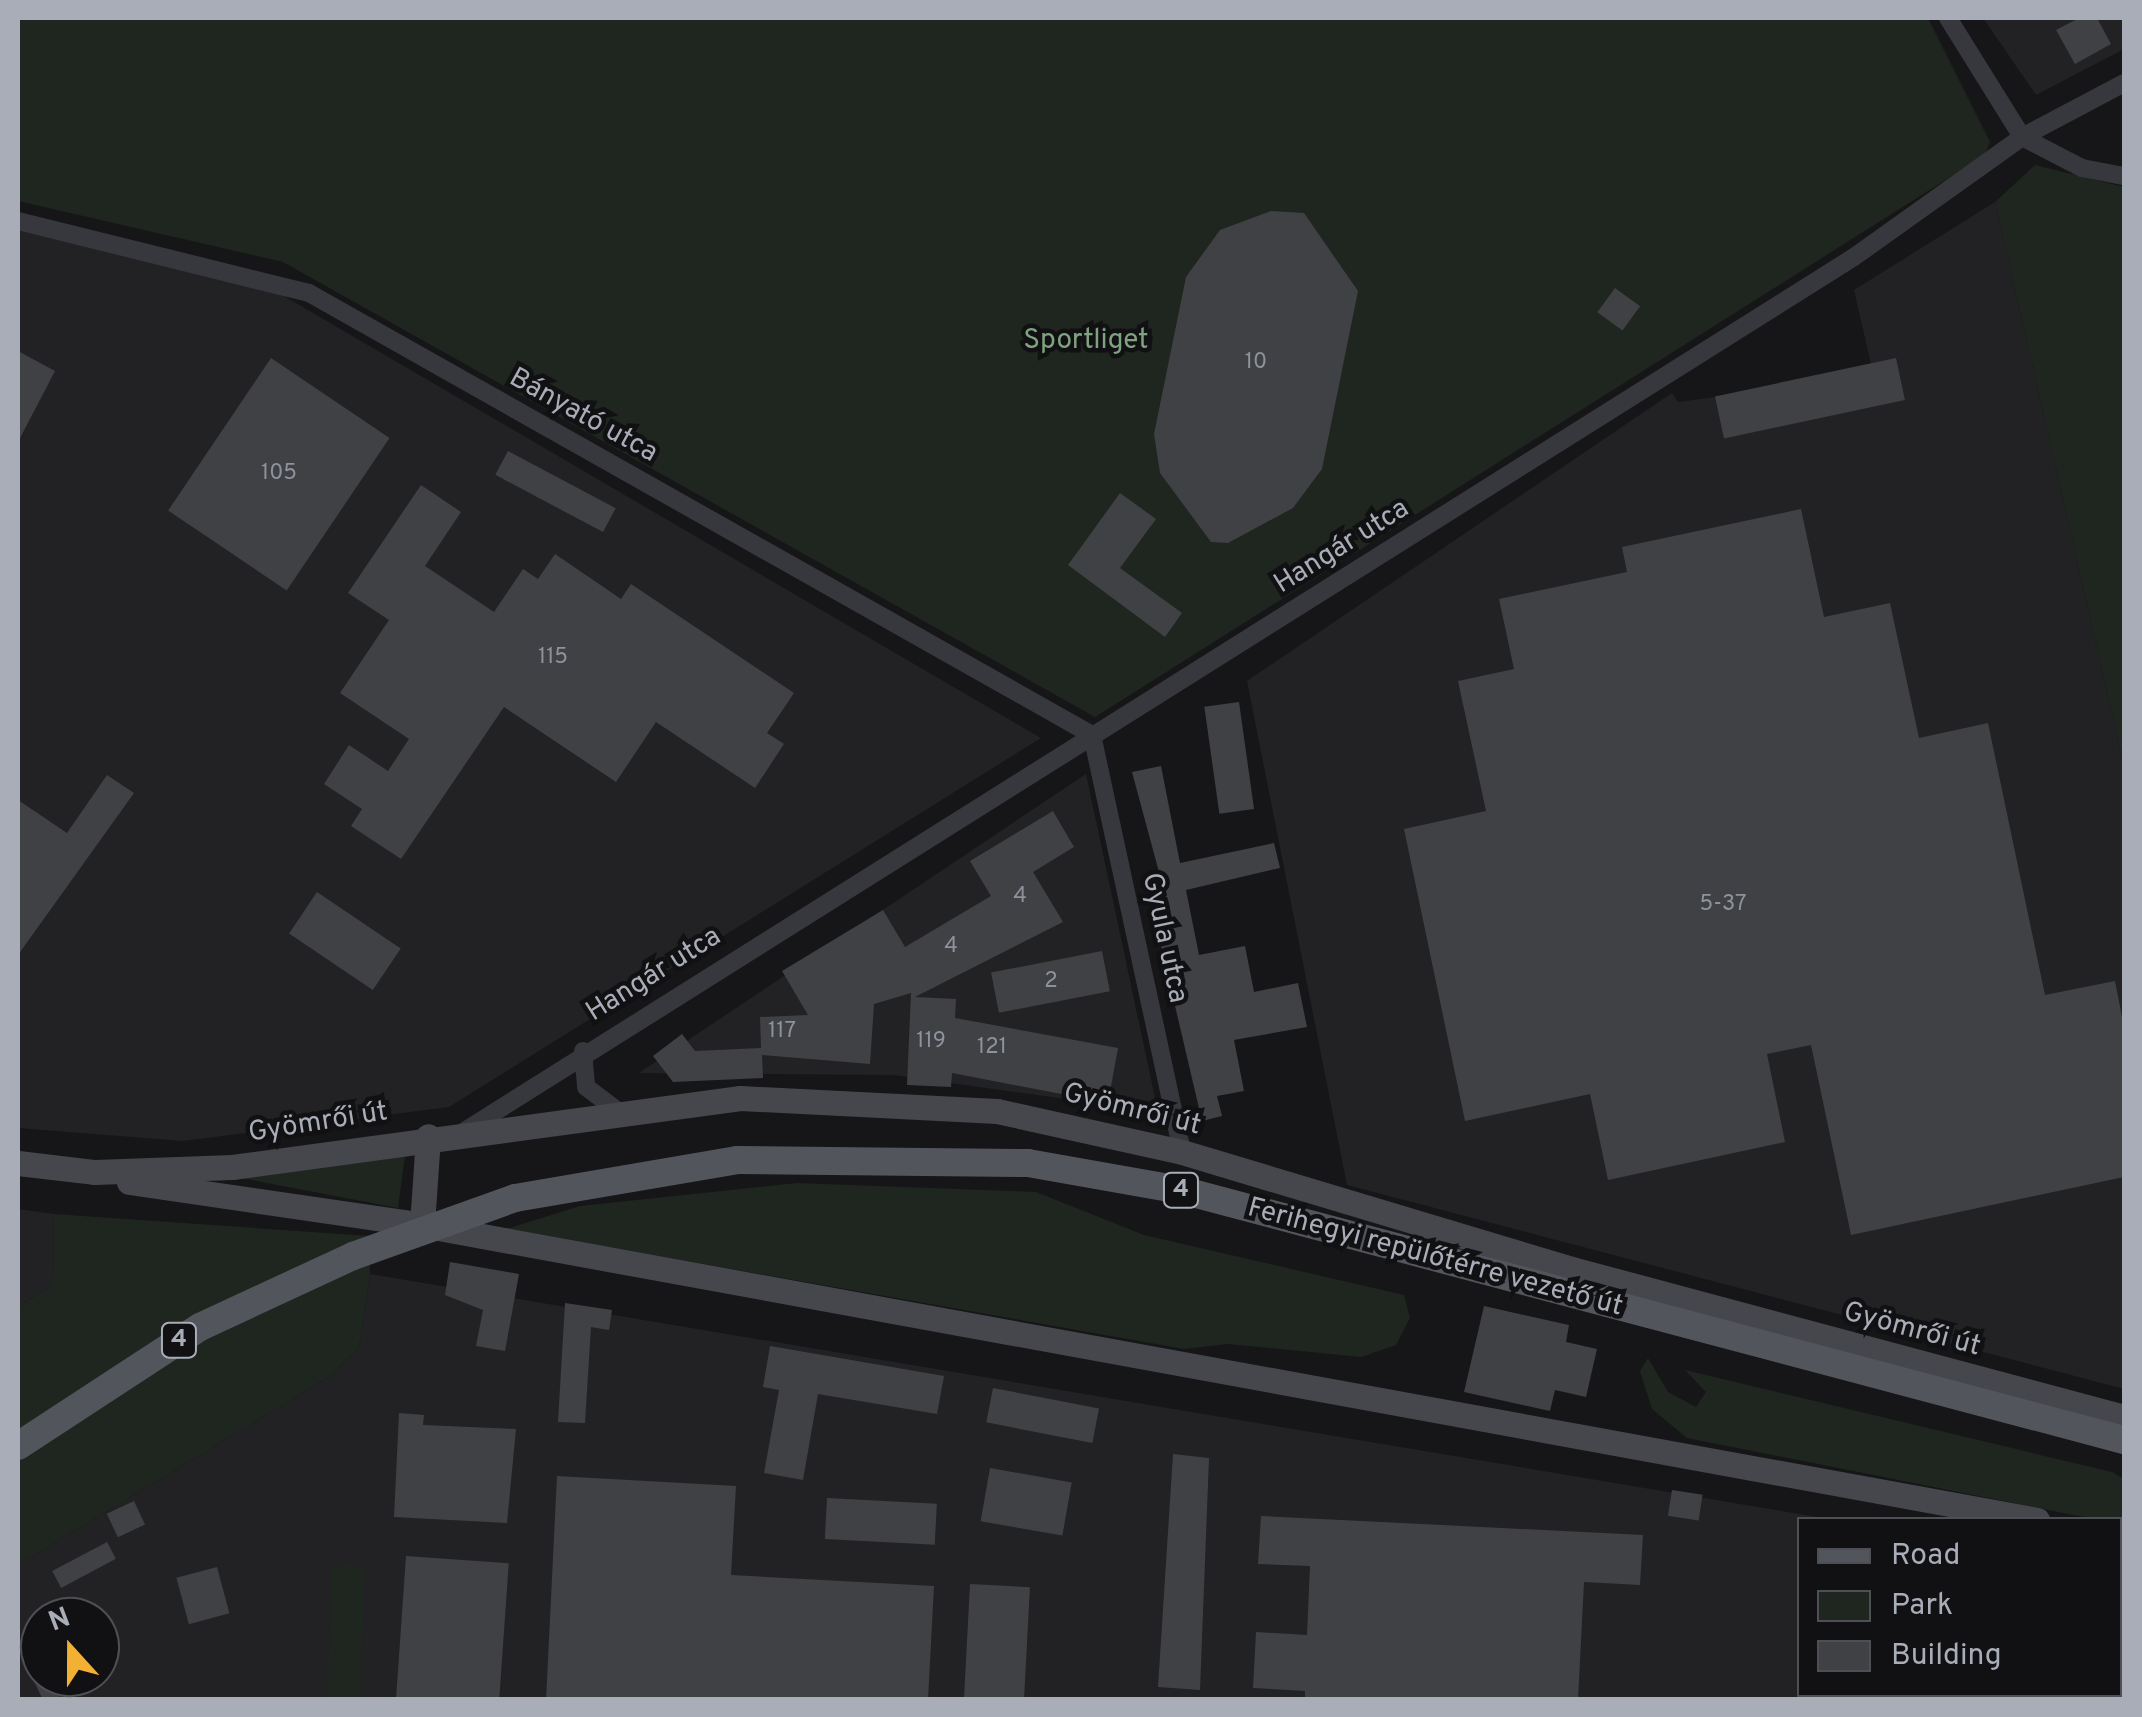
<!DOCTYPE html>
<meta charset="utf-8">
<style>
body{margin:0}
#map{position:relative;width:2142px;height:1717px;overflow:hidden;background:#161618;font-family:Overpass,sans-serif}
div>[style]{position:absolute}
.built>*{inset:0;background:#222225}
.green>*{inset:0;background:#1e261f;transform-origin:0 0}
.building>*{inset:0;background:#404145;transform-origin:0 0}
.street>*{height:18px;margin:-9px;padding:0 9px;transform-origin:9px;border-radius:9px;background:#37383d}
.secondary>*{height:25px;margin:-12.5px;padding:0 12.5px;transform-origin:12.5px;border-radius:12.5px;background:#45474d}
.primary>*{height:28px;margin:-14px;padding:0 14px;transform-origin:14px;border-radius:14px;background:#53555c}
.primary-bridge>*{height:28px;margin:-14px;padding:0 14px;transform-origin:14px;border-radius:14px;background:#53555c}
span{translate:-50% -50%;white-space:nowrap;text-align:center;line-height:1.15;-webkit-text-stroke:9px #111113;paint-order:stroke}
.number-label{font-size:22px;color:#8e929b}
.number-label span{-webkit-text-stroke-width:0}
.shield-label span{padding:2px 8px;background:#111113;border:2px solid;border-radius:8px;-webkit-text-stroke-width:0}
.shield-label{font-size:25px;color:#a8adb8;font-weight:700}
.park-label{font-size:28px;color:#7fa381}
.street-label{font-size:28px;color:#a8adb8}
.frame{position:absolute;inset:0;border:20px solid #a8adb8;pointer-events:none}
.legend{position:absolute;left:1797px;top:1517px;width:325px;height:180px;box-sizing:border-box;background:#111113;border:2px solid #4d4f55;margin:0;padding:12px 18px;list-style:none;font-size:30px;color:#a8adb8}
.legend li{display:flex;align-items:center;gap:20px;height:50px}
.legend b{width:50px;border:2px solid #4d4f55}
.north{position:absolute;left:20px;top:1597px;width:100px;height:100px;box-sizing:border-box;background:#111113;border:2px solid #4d4f55;border-radius:50%;rotate:339deg;font-size:28px;font-weight:700;line-height:40px;text-align:center;color:#a8adb8}
.north::after{content:'';display:block;margin:auto;width:35px;height:45px;background:#f2b134;clip-path:polygon(50% 0,100% 100%,50% 72%,0 100%)}
</style>
<div id="map">
<div class="built">
<div style="clip-path:polygon(1983px 18px,2124px 18px,2124px 49px,2036px 95px)"></div>
<div style="clip-path:polygon(1995px 202px,2124px 766px,2124px 1389px,1347px 1185px,1247px 681px,1672px 393px,1678px 402px,1715px 397px,1871px 364px,1854px 290px)"></div>
<div style="clip-path:polygon(18px 227px,277px 292px,1041px 738px,449px 1107px,183px 1141px,18px 1128px)"></div>
<div style="clip-path:polygon(1086px 774px,1158px 1112px,894px 1075px,639px 1073px)"></div>
<div style="clip-path:polygon(18px 1209px,54px 1214px,53px 1284px,18px 1307px)"></div>
<div style="clip-path:polygon(evenodd,370px 1274px,1829px 1519px,1800px 1520px,1800px 1694px,2120px 1694px,2124px 1569px,2124px 1699px,18px 1700px,18px 1565px,327px 1378px,359px 1347px,370px 1274px,40px 1617px,100px 1617px,100px 1677px,40px 1677px,40px 1617px)"></div>
</div>
<div class="green">
<div style="clip-path:polygon(18px 18px,1928px 18px,1990px 142px,1985px 155px,1095px 717px,283px 262px,18px 201px)"></div>
<div style="clip-path:polygon(2035px 165px,2124px 187px,2124px 766px,1995px 202px)"></div>
<div style="clip-path:polygon(405px 1156px,398px 1208px,241px 1178px,241px 1174px)"></div>
<div style="clip-path:polygon(797px 1183px,1036px 1192px,1144px 1235px,1404px 1295px,1410px 1318px,1396px 1345px,1361px 1357px,1228px 1344px,1184px 1349px,506px 1229px,580px 1206px)"></div>
<div style="clip-path:polygon(54px 1214px,369px 1236px,370px 1274px,359px 1347px,327px 1378px,18px 1565px,18px 1307px,53px 1284px)"></div>
<div style="clip-path:polygon(1648px 1358px,1668px 1392px,1696px 1407px,1706px 1392px,1685px 1370px,2112px 1472px,2124px 1479px,2124px 1525px,1687px 1438px,1652px 1409px,1640px 1371px)"></div>
<div style="left:332px;top:1565px;width:33px;height:134px;rotate:2deg"></div>
</div>
<div class="building">
<div style="clip-path:polygon(2079px 18px,2097px 18px,2111px 44px,2075px 64px,2056px 30px)"></div>
<div style="clip-path:polygon(1271px 211px,1304px 213px,1358px 291px,1322px 469px,1293px 508px,1228px 543px,1211px 542px,1160px 473px,1154px 434px,1186px 277px,1220px 230px)"></div>
<div style="left:1615px;top:288px;width:31px;height:30px;rotate:36deg"></div>
<div style="clip-path:polygon(18px 351px,55px 371px,18px 442px)"></div>
<div style="left:271px;top:358px;width:143px;height:184px;rotate:34deg"></div>
<div style="left:1896px;top:358px;width:43px;height:185px;rotate:78deg"></div>
<div style="left:508px;top:451px;width:122px;height:27px;rotate:28deg"></div>
<div style="clip-path:polygon(421px 485px,461px 512px,425px 566px,494px 612px,523px 569px,538px 579px,555px 554px,621px 599px,631px 584px,794px 693px,767px 733px,784px 744px,755px 788px,656px 722px,616px 782px,504px 707px,401px 859px,351px 826px,362px 809px,324px 784px,349px 745px,388px 771px,409px 739px,340px 693px,389px 620px,348px 593px)"></div>
<div style="clip-path:polygon(1120px 493px,1156px 519px,1120px 568px,1182px 613px,1165px 637px,1068px 565px)"></div>
<div style="clip-path:polygon(1801px 509px,1824px 617px,1890px 603px,1919px 738px,1988px 723px,2045px 995px,2115px 981px,2124px 1027px,2124px 1177px,1851px 1235px,1811px 1045px,1767px 1054px,1785px 1142px,1608px 1180px,1590px 1094px,1465px 1121px,1404px 829px,1486px 811px,1458px 681px,1514px 669px,1499px 599px,1627px 572px,1622px 547px)"></div>
<div style="left:1239px;top:702px;width:108px;height:35px;rotate:82deg"></div>
<div style="clip-path:polygon(1161px 766px,1180px 863px,1274px 843px,1280px 868px,1186px 890px,1199px 955px,1245px 946px,1254px 992px,1298px 983px,1307px 1027px,1234px 1040px,1244px 1091px,1217px 1096px,1222px 1116px,1202px 1121px,1154px 916px,1170px 913px,1132px 772px)"></div>
<div style="clip-path:polygon(107px 775px,134px 793px,18px 955px,18px 800px,67px 833px)"></div>
<div style="clip-path:polygon(1053px 811px,1074px 847px,1033px 872px,1063px 922px,915px 997px,956px 999px,955px 1018px,1118px 1048px,1108px 1103px,952px 1073px,951px 1087px,907px 1085px,911px 993px,874px 1004px,870px 1064px,762px 1055px,763px 1078px,673px 1082px,653px 1056px,682px 1034px,695px 1051px,761px 1048px,760px 1017px,808px 1015px,782px 971px,883px 910px,905px 947px,991px 896px,970px 861px)"></div>
<div style="left:317px;top:892px;width:101px;height:50px;rotate:34deg"></div>
<div style="left:1102px;top:951px;width:41px;height:113px;rotate:79deg"></div>
<div style="clip-path:polygon(450px 1262px,519px 1274px,505px 1351px,476px 1346px,483px 1310px,445px 1295px)"></div>
<div style="clip-path:polygon(565px 1303px,612px 1310px,609px 1330px,591px 1327px,585px 1423px,558px 1422px)"></div>
<div style="clip-path:polygon(1484px 1306px,1569px 1325px,1566px 1342px,1597px 1349px,1586px 1397px,1555px 1390px,1550px 1411px,1464px 1392px)"></div>
<div style="clip-path:polygon(770px 1346px,944px 1376px,937px 1414px,818px 1394px,803px 1480px,764px 1473px,779px 1390px,763px 1387px)"></div>
<div style="left:993px;top:1388px;width:108px;height:35px;rotate:11deg"></div>
<div style="clip-path:polygon(399px 1413px,424px 1415px,423px 1425px,516px 1429px,507px 1523px,394px 1517px)"></div>
<div style="clip-path:polygon(1173px 1454px,1209px 1458px,1200px 1690px,1158px 1687px)"></div>
<div style="left:990px;top:1468px;width:83px;height:54px;rotate:10deg"></div>
<div style="clip-path:polygon(557px 1476px,736px 1486px,731px 1575px,934px 1586px,928px 1700px,546px 1700px)"></div>
<div style="left:1672px;top:1490px;width:31px;height:26px;rotate:9deg"></div>
<div style="left:827px;top:1498px;width:110px;height:41px;rotate:3deg"></div>
<div style="left:134px;top:1501px;width:26px;height:30px;rotate:65deg"></div>
<div style="clip-path:polygon(1261px 1516px,1643px 1535px,1640px 1585px,1584px 1582px,1578px 1700px,1305px 1700px,1305px 1691px,1253px 1688px,1256px 1632px,1307px 1635px,1310px 1566px,1258px 1564px)"></div>
<div style="left:107px;top:1542px;width:19px;height:62px;rotate:62deg"></div>
<div style="left:406px;top:1556px;width:103px;height:144px;rotate:4deg"></div>
<div style="left:217px;top:1567px;width:48px;height:42px;rotate:75deg"></div>
<div style="left:970px;top:1584px;width:60px;height:116px;rotate:3deg"></div>
<div style="clip-path:polygon(32px 1677px,59px 1677px,68px 1695px,43px 1700px)"></div>
</div>
<div class="street">
<div style="left:1948px;top:18px;width:140px;rotate:58.1deg"></div>
<div style="left:2022px;top:137px;width:68px;rotate:27.3deg"></div>
<div style="left:2082px;top:168px;width:43px;rotate:10.8deg"></div>
<div style="left:18px;top:221px;width:300px;rotate:13.9deg"></div>
<div style="left:309px;top:293px;width:899px;rotate:29.44deg"></div>
<div style="left:1092px;top:735px;width:427px;rotate:77.8deg"></div>
<div style="left:583px;top:1051px;width:36px;rotate:85deg"></div>
<div style="left:586px;top:1087px;width:36px;rotate:37deg"></div>
<div style="left:463px;top:1132px;width:1643px;rotate:-32.17deg"></div>
<div style="left:1854px;top:257px;width:206px;rotate:-35.5deg"></div>
<div style="left:2022px;top:137px;width:115px;rotate:-27.9deg"></div>
</div>
<div class="secondary">
<div style="left:18px;top:1163px;width:78px;rotate:6.7deg"></div>
<div style="left:95px;top:1172px;width:137px;rotate:-2.1deg"></div>
<div style="left:232px;top:1167px;width:513px;rotate:-7.73deg"></div>
<div style="left:740px;top:1098px;width:257px;rotate:2.9deg"></div>
<div style="left:997px;top:1111px;width:189px;rotate:12.5deg"></div>
<div style="left:1182px;top:1152px;width:407px;rotate:16.7deg"></div>
<div style="left:1572px;top:1269px;width:571px;rotate:15.01deg"></div>
<div style="left:129px;top:1182px;width:296px;rotate:8.3deg"></div>
<div style="left:422px;top:1225px;width:1642px;rotate:10.35deg"></div>
<div style="left:422px;top:1225px;width:89px;rotate:-86.1deg"></div>
<div style="left:2120px;top:1536px;width:4px;rotate:14deg"></div>
</div>
<div class="primary">
<div style="left:515px;top:1198px;width:225px;rotate:-9.7deg"></div>
<div style="left:737px;top:1160px;width:291px;rotate:0.6deg"></div>
<div style="left:1028px;top:1163px;width:155px;rotate:10deg"></div>
<div style="left:1181px;top:1190px;width:976px;rotate:14.85deg"></div>
<div style="left:18px;top:1446px;width:217px;rotate:-33.2deg"></div>
<div style="left:200px;top:1327px;width:169px;rotate:-24.9deg"></div>
</div>
<div class="primary-bridge">
<div style="left:353px;top:1256px;width:172px;rotate:-19.7deg"></div>
</div>
<div class="number-label">
<span style="left:1256px;top:363px">10</span>
<span style="left:279px;top:474px">105</span>
<span style="left:553px;top:658px">115</span>
<span style="left:1020px;top:897px">4</span>
<span style="left:1723px;top:905px">5-37</span>
<span style="left:951px;top:947px">4</span>
<span style="left:1051px;top:982px">2</span>
<span style="left:782px;top:1032px">117</span>
<span style="left:931px;top:1042px">119</span>
<span style="left:992px;top:1048px">121</span>
</div>
<div class="shield-label">
<span style="left:1181px;top:1190px">4</span>
<span style="left:179px;top:1340px">4</span>
</div>
<div class="park-label">
<span style="left:1086px;top:341px">Sportliget</span>
</div>
<div class="street-label">
<span style="left:583px;top:416px;rotate:29deg">Bányató utca</span>
<span style="left:1342px;top:547px;rotate:-32deg">Hangár utca</span>
<span style="left:1164px;top:938px;rotate:78deg">Gyula utca</span>
<span style="left:654px;top:975px;rotate:-32deg">Hangár utca</span>
<span style="left:1132px;top:1110px;rotate:14deg">Gyömrői út</span>
<span style="left:318px;top:1123px;rotate:-9deg">Gyömrői út</span>
<span style="left:1435px;top:1258px;rotate:15deg">Ferihegyi repülőtérre vezető út</span>
<span style="left:1912px;top:1330px;rotate:15deg">Gyömrői út</span>
</div>
<div class="frame"></div>
<ul class="legend">
<li><b style="height:12px;background:#53555c"></b>Road</li>
<li><b style="height:28px;background:#1e261f"></b>Park</li>
<li><b style="height:28px;background:#404145"></b>Building</li>
</ul>
<div class="north">N</div>
</div>
